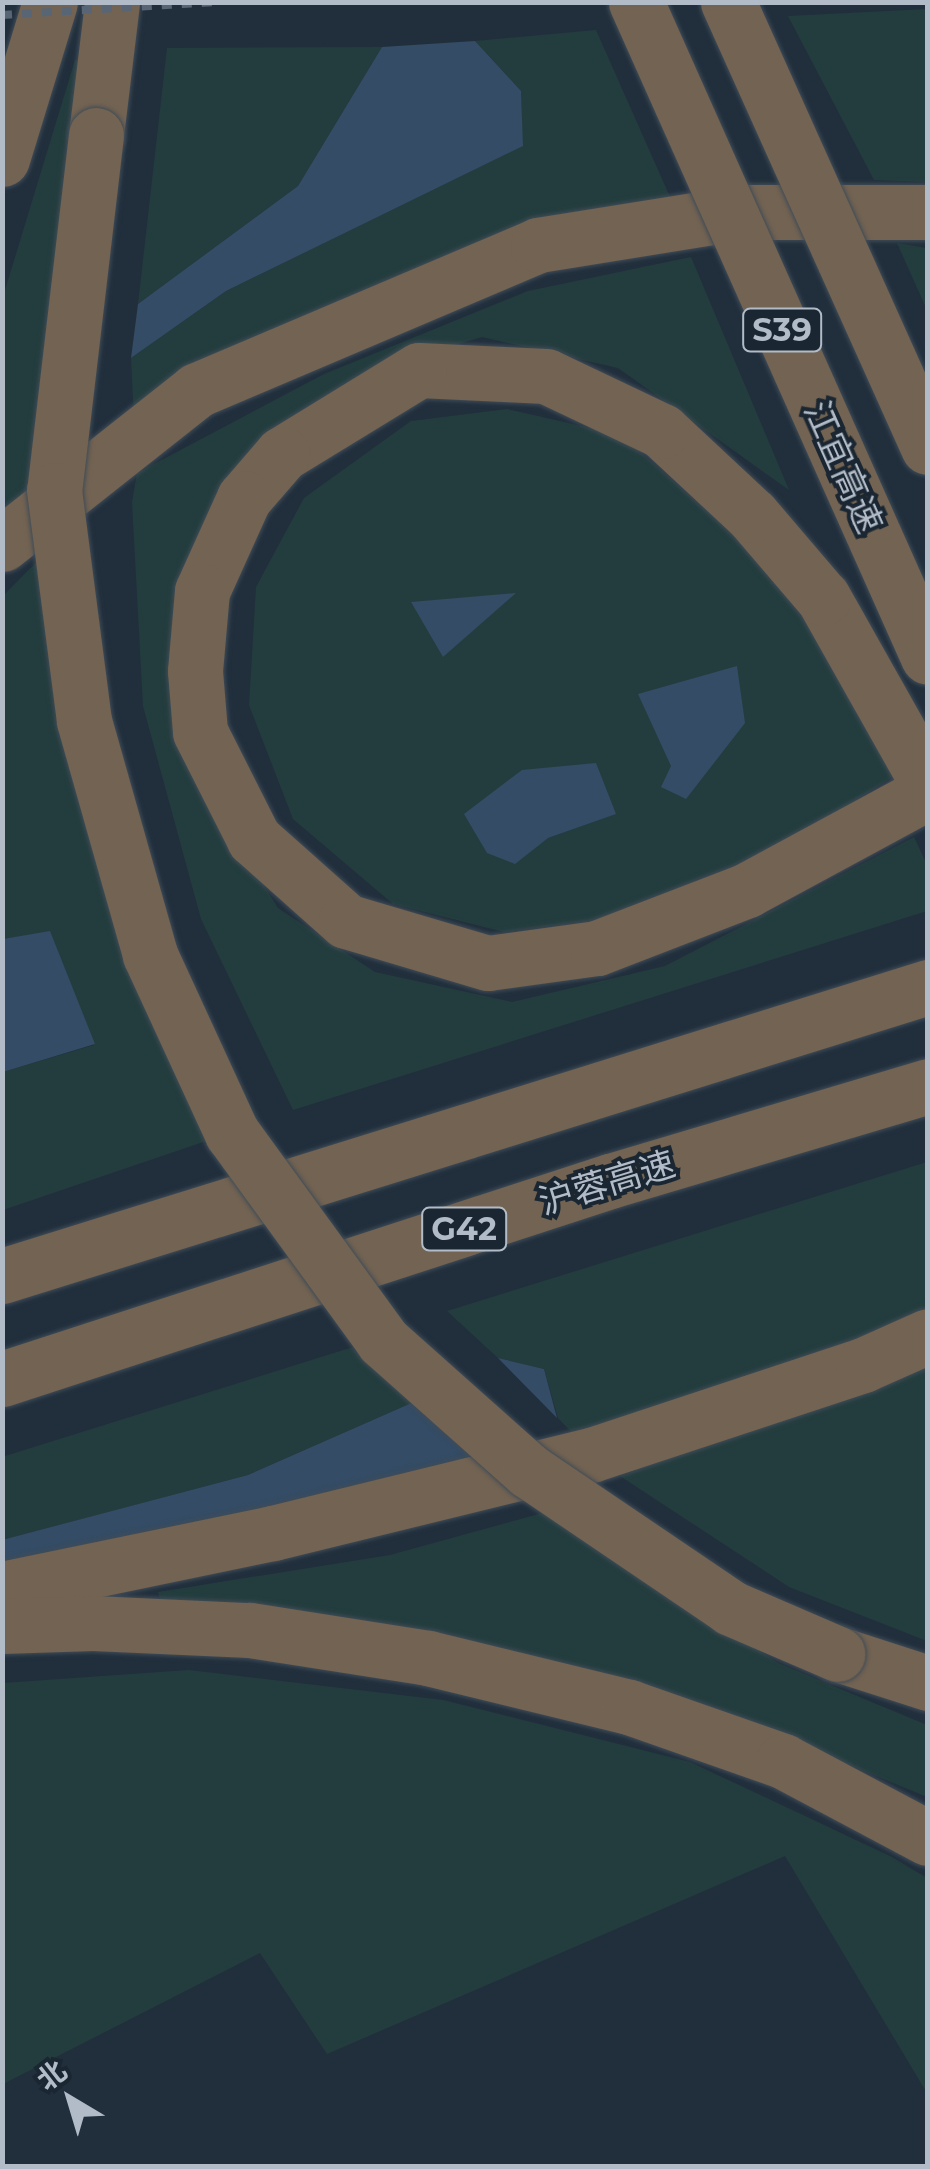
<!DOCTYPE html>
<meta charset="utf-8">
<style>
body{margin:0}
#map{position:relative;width:930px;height:2169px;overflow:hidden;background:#212f3d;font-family:Montserrat,"Noto Sans SC",sans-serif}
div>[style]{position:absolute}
.green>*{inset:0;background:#233d3e}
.water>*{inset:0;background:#344c65}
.roads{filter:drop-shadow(0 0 2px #404c57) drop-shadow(0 0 2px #404c57)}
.highway>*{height:55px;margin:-27.5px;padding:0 27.5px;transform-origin:27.5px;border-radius:27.5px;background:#736352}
.rail>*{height:8px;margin-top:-4px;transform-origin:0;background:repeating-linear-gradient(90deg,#576574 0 10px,transparent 0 20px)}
.bridges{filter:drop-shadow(0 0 2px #404c57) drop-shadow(0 0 2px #404c57)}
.highway-bridge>*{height:55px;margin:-27.5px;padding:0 27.5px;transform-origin:27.5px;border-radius:27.5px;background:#736352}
span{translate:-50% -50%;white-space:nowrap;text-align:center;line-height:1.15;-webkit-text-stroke:8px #1a2631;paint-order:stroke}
.shield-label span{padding:2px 8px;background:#1a2631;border:2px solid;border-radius:8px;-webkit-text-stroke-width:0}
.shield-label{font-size:32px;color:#b1bcc8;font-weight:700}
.street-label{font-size:35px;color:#b1bcc8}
.frame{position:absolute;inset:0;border:5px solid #b1bcc8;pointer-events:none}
.north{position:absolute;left:20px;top:2049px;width:100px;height:100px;-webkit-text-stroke:8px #1a2631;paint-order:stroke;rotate:322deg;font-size:28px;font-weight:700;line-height:40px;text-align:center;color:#b1bcc8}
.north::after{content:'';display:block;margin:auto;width:35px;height:45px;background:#b1bcc8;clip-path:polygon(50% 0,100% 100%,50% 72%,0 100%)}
</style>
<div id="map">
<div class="green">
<div style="clip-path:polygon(927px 9px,927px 182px,874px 180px,788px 16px)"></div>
<div style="clip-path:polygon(596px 30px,674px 206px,134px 421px,131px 358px,226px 291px,522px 146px,521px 91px,475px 41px)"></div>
<div style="clip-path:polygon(382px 47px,298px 186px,138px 304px,167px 48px)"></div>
<div style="clip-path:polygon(91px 58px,40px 492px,3px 531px,2px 300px,75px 60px)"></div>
<div style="clip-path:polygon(897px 243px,927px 248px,927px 310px)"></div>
<div style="clip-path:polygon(691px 257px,789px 490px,618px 368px,482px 337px,383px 366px,195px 544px,208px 797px,278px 908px,375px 972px,512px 1002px,665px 966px,914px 837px,927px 865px,927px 911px,293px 1110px,201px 919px,143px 706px,132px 502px,137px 473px,324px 374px,528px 291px)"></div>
<div style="clip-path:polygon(evenodd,507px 409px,621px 435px,747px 546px,822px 642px,894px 776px,766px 857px,616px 918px,504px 932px,393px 904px,293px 819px,249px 705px,256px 587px,304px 498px,411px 421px,507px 409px,595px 763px,615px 814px,548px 838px,595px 763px)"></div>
<div style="clip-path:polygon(51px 547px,212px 1139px,3px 1210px,3px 1072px,94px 1045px,50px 932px,3px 939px,3px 596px)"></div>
<div style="clip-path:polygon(927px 1162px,927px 1317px,579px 1440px,558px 1418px,544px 1369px,498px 1358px,447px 1311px)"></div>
<div style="clip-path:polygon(353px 1347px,416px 1401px,248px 1475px,3px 1540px,2px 1457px)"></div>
<div style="clip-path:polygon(927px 1363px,927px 1641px,789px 1587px,620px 1476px)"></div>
<div style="clip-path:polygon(546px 1512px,778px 1663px,927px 1725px,927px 1797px,697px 1702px,162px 1608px,158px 1592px,390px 1555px)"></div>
<div style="clip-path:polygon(189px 1670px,443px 1700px,690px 1762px,892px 1857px,927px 1878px,927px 2093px,785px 1856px,327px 2054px,260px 1953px,3px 2084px,3px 1683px)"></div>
</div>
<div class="water">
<div style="clip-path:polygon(475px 41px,521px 91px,523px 146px,226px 291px,131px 358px,138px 304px,298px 186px,382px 47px)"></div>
<div style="clip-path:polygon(516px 593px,443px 657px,411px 602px)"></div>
<div style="clip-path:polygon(737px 666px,745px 723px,686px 799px,661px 787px,671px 766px,638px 694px)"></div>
<div style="clip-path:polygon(596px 763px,616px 814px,548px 838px,515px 864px,487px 853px,464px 814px,522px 770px)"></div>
<div style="clip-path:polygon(50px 931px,95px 1044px,3px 1072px,3px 939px)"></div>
<div style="clip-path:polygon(498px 1358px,544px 1369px,557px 1418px)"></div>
<div style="clip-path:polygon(416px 1401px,482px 1454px,79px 1554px,3px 1563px,2px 1540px,248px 1475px)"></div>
</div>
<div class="roads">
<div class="highway">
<div style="left:96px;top:135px;width:134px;rotate:-83.1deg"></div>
<div style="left:2px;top:159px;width:164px;rotate:-73deg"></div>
<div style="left:2px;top:544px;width:248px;rotate:-38.3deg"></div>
<div style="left:197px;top:390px;width:371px;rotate:-23deg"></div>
<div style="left:538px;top:245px;width:209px;rotate:-9.1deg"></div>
<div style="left:744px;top:212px;width:184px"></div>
<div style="left:928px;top:784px;width:214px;rotate:-119.4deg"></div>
<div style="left:823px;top:598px;width:109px;rotate:-130.5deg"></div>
<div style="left:752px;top:515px;width:123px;rotate:-137deg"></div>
<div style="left:662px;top:431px;width:128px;rotate:-154.6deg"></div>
<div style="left:546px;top:376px;width:127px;rotate:-177.3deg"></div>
<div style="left:419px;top:370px;width:161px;rotate:148.5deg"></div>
<div style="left:282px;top:454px;width:58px;rotate:130.8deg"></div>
<div style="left:244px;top:498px;width:102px;rotate:114.3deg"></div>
<div style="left:202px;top:591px;width:80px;rotate:95deg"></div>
<div style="left:195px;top:671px;width:61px;rotate:85.3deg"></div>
<div style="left:200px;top:732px;width:120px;rotate:63.2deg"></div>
<div style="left:254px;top:839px;width:123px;rotate:41.7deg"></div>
<div style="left:346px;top:921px;width:148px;rotate:16.5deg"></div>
<div style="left:488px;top:963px;width:110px;rotate:-7.8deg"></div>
<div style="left:597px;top:948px;width:161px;rotate:-21.1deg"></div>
<div style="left:747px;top:890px;width:206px;rotate:-28.4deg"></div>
<div style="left:2px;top:1276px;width:970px;rotate:-17.33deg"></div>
<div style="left:2px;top:1379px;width:639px;rotate:-18.04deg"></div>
<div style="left:610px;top:1181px;width:332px;rotate:-16.6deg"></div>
<div style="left:2px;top:1589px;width:277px;rotate:-11.7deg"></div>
<div style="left:273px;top:1533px;width:327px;rotate:-13.8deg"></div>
<div style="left:591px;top:1455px;width:287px;rotate:-18.3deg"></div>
<div style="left:863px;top:1365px;width:71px;rotate:-24deg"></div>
<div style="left:2px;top:1626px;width:91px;rotate:-1.9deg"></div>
<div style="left:93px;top:1623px;width:157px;rotate:2.6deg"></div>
<div style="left:250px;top:1630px;width:180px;rotate:8.9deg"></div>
<div style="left:428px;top:1658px;width:207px;rotate:13.7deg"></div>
<div style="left:629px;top:1707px;width:163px;rotate:19.3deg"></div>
<div style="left:783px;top:1761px;width:164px;rotate:28deg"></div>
<div style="left:838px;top:1654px;width:95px;rotate:17.9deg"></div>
</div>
</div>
<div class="rail">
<div style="left:2px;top:15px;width:214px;rotate:-3.5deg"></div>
</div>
<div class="bridges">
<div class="highway-bridge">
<div style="left:636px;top:2px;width:717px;rotate:65.97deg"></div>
<div style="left:728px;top:2px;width:488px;rotate:65.8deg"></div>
<div style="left:96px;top:135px;width:357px;rotate:96.7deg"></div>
<div style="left:54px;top:490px;width:233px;rotate:82.6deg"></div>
<div style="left:84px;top:721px;width:243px;rotate:74.2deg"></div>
<div style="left:150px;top:955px;width:196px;rotate:65.3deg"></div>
<div style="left:232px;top:1133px;width:257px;rotate:54deg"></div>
<div style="left:383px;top:1341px;width:195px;rotate:41.7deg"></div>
<div style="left:529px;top:1471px;width:244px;rotate:34.1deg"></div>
<div style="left:731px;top:1608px;width:116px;rotate:23.3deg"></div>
</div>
</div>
<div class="shield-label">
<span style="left:782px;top:330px">S39</span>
<span style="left:464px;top:1229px">G42</span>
</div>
<div class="street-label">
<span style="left:843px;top:467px;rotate:66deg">江宜高速</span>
<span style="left:607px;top:1183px;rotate:-17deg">沪蓉高速</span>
</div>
<div class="frame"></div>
<div class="north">北</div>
</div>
